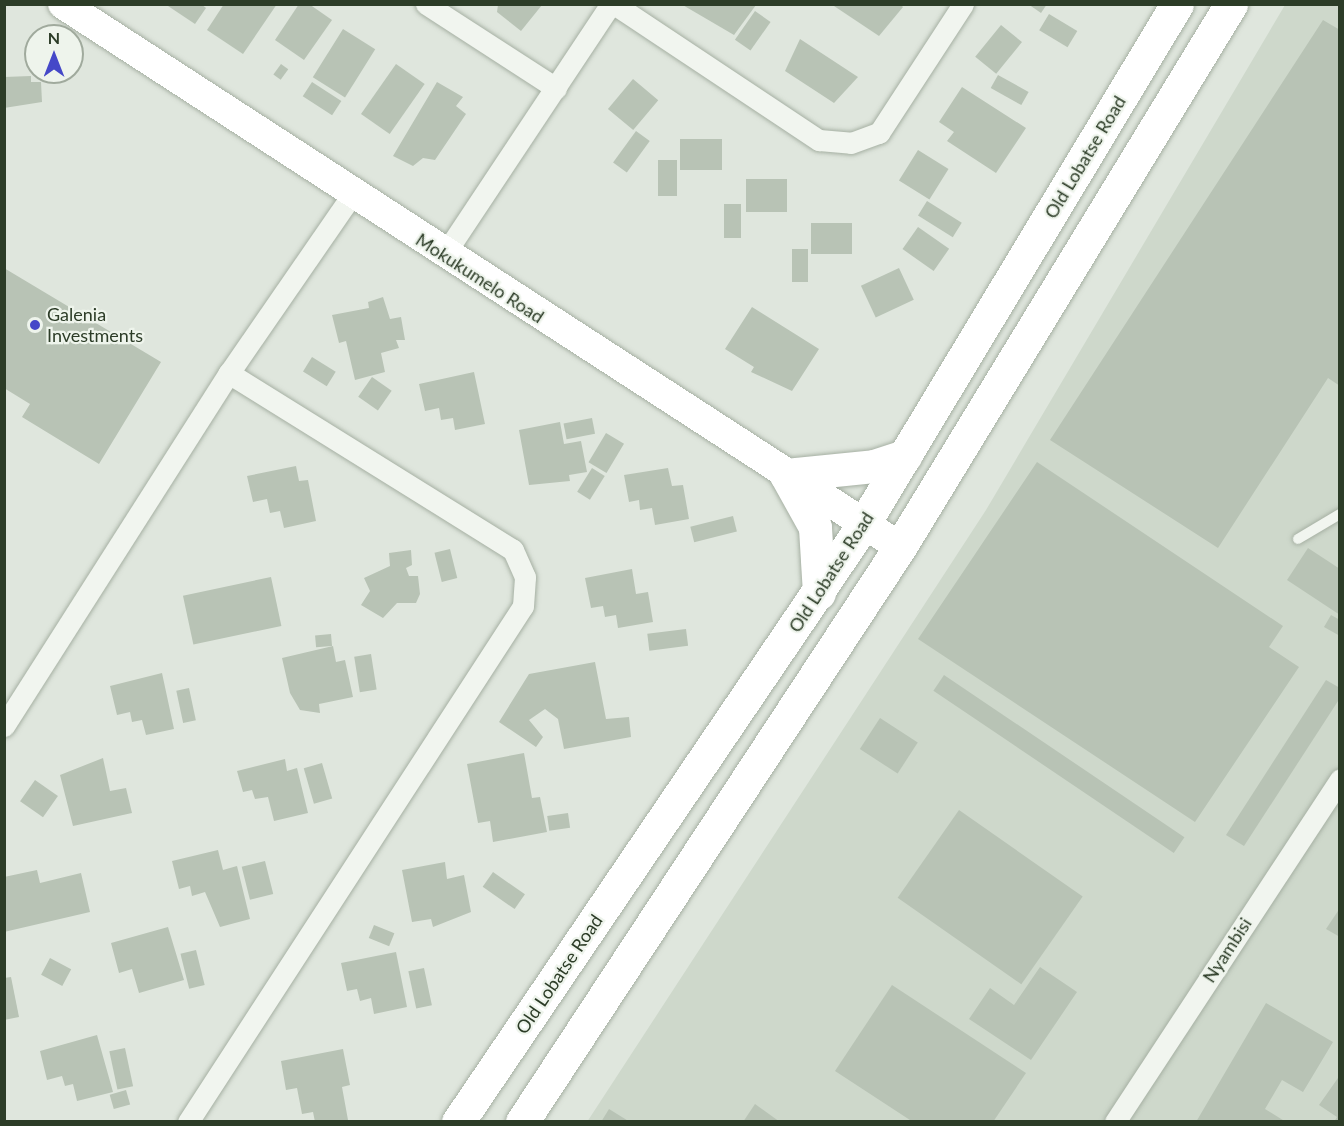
<!DOCTYPE html>
<style>
body{margin:0}
#map{position:relative;width:1344px;height:1126px;overflow:hidden;background:#dfe6dd;font-family:Lato,sans-serif}
div>[style]{position:absolute}
.built>*{inset:0;background:#ced8cb}
.building>*{inset:0;background:#b8c3b5;transform-origin:0 0}
.roads{filter:drop-shadow(0 0 2px #a6b0a3) drop-shadow(0 0 2px #a6b0a3)}
.lane>*{height:10px;margin:-5px;padding:0 5px;transform-origin:5px;border-radius:5px;background:#f1f5ef}
.street>*{height:21px;margin:-10.5px;padding:0 10.5px;transform-origin:10.5px;border-radius:10.5px;background:#f1f5ef}
.secondary>*{height:30px;margin:-15px;padding:0 15px;transform-origin:15px;border-radius:15px;background:#fff}
.primary>*{height:33px;margin:-16.5px;padding:0 16.5px;transform-origin:16.5px;border-radius:16.5px;background:#fff}
.dots>*{width:16px;height:16px;translate:-50% -50%;box-sizing:border-box;border:3px solid #eef4ec;border-radius:50%}
span{translate:-50% -50%;white-space:nowrap;text-align:center;line-height:1.15;-webkit-text-stroke:4.5px #eef4ec;paint-order:stroke}
.street-label{font-size:18px;color:#2c3c27}
.poi-label{font-size:18px;color:#2c3c27}
.left{translate:0 -50%;text-align:left}
.frame{position:absolute;inset:0;border:6px solid #2c3c27;pointer-events:none}
.north{position:absolute;left:24px;top:24px;width:60px;height:60px;box-sizing:border-box;background:#eef4ec;border:2px solid #a0aa9d;border-radius:50%;rotate:0deg;font-size:16px;font-weight:700;line-height:24px;text-align:center;color:#2c3c27}
.north::after{content:'';display:block;margin:auto;width:21px;height:27px;background:#4548c8;clip-path:polygon(50% 0,100% 100%,50% 72%,0 100%)}
</style>
<div id="map">
<div class="built">
<div style="clip-path:polygon(1285px 5px,1339px 5px,1339px 1121px,587px 1122px,986px 510px)"></div>
</div>
<div class="building">
<div style="clip-path:polygon(165px 4px,201px 4px,206px 8px,195px 24px)"></div>
<div style="clip-path:polygon(224px 4px,277px 4px,243px 54px,207px 30px)"></div>
<div style="clip-path:polygon(299px 4px,309px 4px,332px 20px,304px 60px,275px 40px)"></div>
<div style="clip-path:polygon(681px 4px,755px 4px,756px 5px,734px 35px)"></div>
<div style="clip-path:polygon(831px 4px,900px 4px,903px 7px,879px 36px)"></div>
<div style="clip-path:polygon(1028px 4px,1047px 4px,1041px 13px)"></div>
<div style="clip-path:polygon(498px 5px,542px 5px,521px 31px,497px 12px)"></div>
<div style="left:755px;top:11px;width:19px;height:35px;rotate:35deg"></div>
<div style="left:1049px;top:14px;width:33px;height:19px;rotate:31deg"></div>
<div style="clip-path:polygon(1323px 20px,1340px 30px,1340px 386px,1328px 378px,1218px 548px,1050px 440px)"></div>
<div style="left:1001px;top:25px;width:27px;height:41px;rotate:39deg"></div>
<div style="left:343px;top:29px;width:38px;height:57px;rotate:32deg"></div>
<div style="clip-path:polygon(800px 39px,858px 77px,834px 103px,785px 71px)"></div>
<div style="left:281px;top:64px;width:9px;height:13px;rotate:36deg"></div>
<div style="left:396px;top:64px;width:35px;height:61px;rotate:35deg"></div>
<div style="left:998px;top:75px;width:35px;height:15px;rotate:29deg"></div>
<div style="clip-path:polygon(31px 76px,31px 82px,41px 82px,42px 102px,4px 108px,4px 77px)"></div>
<div style="left:633px;top:79px;width:33px;height:39px;rotate:40deg"></div>
<div style="left:312px;top:82px;width:35px;height:17px;rotate:33deg"></div>
<div style="clip-path:polygon(437px 82px,463px 97px,456px 106px,466px 114px,435px 160px,423px 158px,413px 166px,393px 156px)"></div>
<div style="clip-path:polygon(962px 87px,1026px 128px,996px 173px,947px 141px,954px 132px,939px 122px)"></div>
<div style="left:636px;top:131px;width:17px;height:39px;rotate:36deg"></div>
<div style="left:722px;top:139px;width:31px;height:42px;rotate:90deg"></div>
<div style="left:918px;top:150px;width:36px;height:36px;rotate:32deg"></div>
<div style="left:658px;top:160px;width:19px;height:36px"></div>
<div style="left:746px;top:179px;width:41px;height:33px"></div>
<div style="left:927px;top:201px;width:41px;height:17px;rotate:32deg"></div>
<div style="left:724px;top:204px;width:17px;height:34px"></div>
<div style="left:811px;top:223px;width:41px;height:31px"></div>
<div style="left:918px;top:227px;width:38px;height:27px;rotate:35deg"></div>
<div style="left:792px;top:249px;width:16px;height:33px"></div>
<div style="clip-path:polygon(4px 268px,161px 362px,99px 464px,22px 417px,30px 404px,4px 388px)"></div>
<div style="left:899px;top:268px;width:35px;height:42px;rotate:65deg"></div>
<div style="clip-path:polygon(383px 297px,390px 319px,401px 317px,405px 340px,396px 340px,399px 348px,381px 353px,385px 372px,355px 380px,346px 341px,339px 343px,332px 315px,369px 308px,368px 302px)"></div>
<div style="clip-path:polygon(752px 307px,819px 349px,792px 391px,751px 372px,754px 367px,725px 349px)"></div>
<div style="left:312px;top:357px;width:28px;height:17px;rotate:32deg"></div>
<div style="clip-path:polygon(474px 372px,485px 424px,455px 430px,453px 418px,441px 420px,439px 408px,425px 411px,419px 384px)"></div>
<div style="left:372px;top:377px;width:24px;height:24px;rotate:35deg"></div>
<div style="left:592px;top:418px;width:16px;height:29px;rotate:79deg"></div>
<div style="clip-path:polygon(560px 422px,564px 444px,581px 441px,587px 472px,569px 475px,570px 481px,529px 485px,519px 430px)"></div>
<div style="left:606px;top:433px;width:21px;height:34px;rotate:31deg"></div>
<div style="clip-path:polygon(1037px 462px,1283px 626px,1269px 647px,1299px 667px,1195px 822px,918px 639px)"></div>
<div style="clip-path:polygon(296px 466px,299px 481px,308px 480px,316px 521px,284px 528px,280px 511px,270px 513px,267px 499px,253px 502px,247px 476px)"></div>
<div style="left:592px;top:468px;width:15px;height:28px;rotate:32deg"></div>
<div style="clip-path:polygon(668px 468px,672px 486px,683px 485px,689px 519px,655px 525px,652px 508px,640px 510px,639px 500px,629px 502px,624px 475px)"></div>
<div style="left:733px;top:516px;width:16px;height:44px;rotate:76deg"></div>
<div style="clip-path:polygon(1308px 548px,1340px 569px,1340px 615px,1287px 580px)"></div>
<div style="left:450px;top:549px;width:30px;height:16px;rotate:76deg"></div>
<div style="clip-path:polygon(411px 550px,412px 565px,406px 568px,409px 576px,418px 576px,420px 594px,416px 603px,397px 603px,383px 618px,361px 605px,370px 591px,364px 578px,390px 566px,389px 553px)"></div>
<div style="clip-path:polygon(632px 569px,636px 594px,648px 592px,653px 622px,618px 628px,616px 615px,605px 617px,603px 606px,591px 608px,585px 578px)"></div>
<div style="left:271px;top:577px;width:50px;height:90px;rotate:78deg"></div>
<div style="clip-path:polygon(1331px 615px,1340px 620px,1340px 636px,1324px 627px)"></div>
<div style="left:686px;top:629px;width:17px;height:39px;rotate:83deg"></div>
<div style="left:331px;top:634px;width:12px;height:16px;rotate:85deg"></div>
<div style="clip-path:polygon(333px 646px,336px 662px,345px 660px,353px 697px,319px 704px,320px 713px,300px 710px,290px 693px,282px 658px)"></div>
<div style="left:371px;top:654px;width:36px;height:17px;rotate:81deg"></div>
<div style="clip-path:polygon(595px 662px,606px 719px,629px 717px,631px 737px,564px 749px,558px 719px,545px 709px,529px 720px,543px 737px,536px 747px,499px 722px,529px 674px)"></div>
<div style="clip-path:polygon(162px 673px,174px 729px,146px 735px,142px 720px,132px 722px,130px 712px,117px 715px,110px 686px)"></div>
<div style="left:944px;top:675px;width:290px;height:19px;rotate:34deg"></div>
<div style="clip-path:polygon(1326px 680px,1340px 688px,1340px 698px,1244px 846px,1226px 835px)"></div>
<div style="left:189px;top:688px;width:33px;height:13px;rotate:78deg"></div>
<div style="left:880px;top:718px;width:45px;height:37px;rotate:33deg"></div>
<div style="clip-path:polygon(524px 753px,532px 798px,540px 797px,547px 832px,493px 842px,490px 821px,478px 823px,467px 764px)"></div>
<div style="clip-path:polygon(103px 758px,110px 791px,126px 788px,132px 813px,73px 826px,60px 775px)"></div>
<div style="clip-path:polygon(285px 759px,287px 771px,297px 768px,308px 813px,274px 821px,268px 797px,255px 799px,252px 790px,243px 792px,237px 771px)"></div>
<div style="left:322px;top:763px;width:37px;height:19px;rotate:74deg"></div>
<div style="left:35px;top:780px;width:28px;height:26px;rotate:35deg"></div>
<div style="left:959px;top:810px;width:151px;height:107px;rotate:35deg"></div>
<div style="left:568px;top:813px;width:15px;height:21px;rotate:82deg"></div>
<div style="clip-path:polygon(218px 850px,223px 870px,237px 866px,250px 919px,220px 927px,205px 892px,192px 896px,190px 886px,179px 889px,172px 861px)"></div>
<div style="left:265px;top:861px;width:34px;height:24px;rotate:76deg"></div>
<div style="clip-path:polygon(445px 862px,447px 879px,464px 875px,471px 912px,433px 927px,431px 919px,412px 922px,402px 870px)"></div>
<div style="clip-path:polygon(37px 870px,40px 883px,81px 873px,90px 912px,4px 932px,4px 877px)"></div>
<div style="left:493px;top:872px;width:39px;height:18px;rotate:35deg"></div>
<div style="clip-path:polygon(1340px 908px,1340px 937px,1326px 929px)"></div>
<div style="left:374px;top:925px;width:22px;height:14px;rotate:22deg"></div>
<div style="clip-path:polygon(168px 927px,184px 980px,139px 993px,132px 969px,119px 973px,111px 943px)"></div>
<div style="left:196px;top:950px;width:36px;height:16px;rotate:76deg"></div>
<div style="clip-path:polygon(396px 952px,407px 1007px,374px 1014px,371px 998px,360px 1001px,357px 989px,347px 991px,341px 963px)"></div>
<div style="left:50px;top:958px;width:24px;height:19px;rotate:28deg"></div>
<div style="clip-path:polygon(1040px 967px,1077px 992px,1031px 1060px,969px 1019px,990px 988px,1014px 1005px)"></div>
<div style="left:424px;top:968px;width:38px;height:16px;rotate:78deg"></div>
<div style="clip-path:polygon(11px 977px,19px 1017px,4px 1020px,4px 978px)"></div>
<div style="clip-path:polygon(892px 985px,1026px 1073px,993px 1122px,913px 1122px,835px 1071px)"></div>
<div style="clip-path:polygon(1266px 1003px,1333px 1042px,1303px 1092px,1282px 1080px,1265px 1109px,1286px 1122px,1196px 1122px)"></div>
<div style="clip-path:polygon(97px 1035px,113px 1092px,77px 1101px,73px 1084px,65px 1086px,62px 1076px,47px 1080px,40px 1051px)"></div>
<div style="left:125px;top:1048px;width:39px;height:16px;rotate:78deg"></div>
<div style="clip-path:polygon(343px 1049px,350px 1085px,342px 1087px,348px 1120px,315px 1122px,313px 1112px,302px 1114px,297px 1088px,286px 1090px,281px 1061px)"></div>
<div style="clip-path:polygon(1338px 1078px,1340px 1122px,1334px 1122px,1337px 1117px,1319px 1105px)"></div>
<div style="left:126px;top:1090px;width:15px;height:17px;rotate:74deg"></div>
<div style="clip-path:polygon(755px 1104px,780px 1122px,743px 1122px)"></div>
<div style="clip-path:polygon(609px 1109px,630px 1122px,601px 1122px)"></div>
</div>
<div class="roads">
<div class="lane">
<div style="left:1298px;top:539px;width:49px;rotate:-30.8deg"></div>
</div>
<div class="street">
<div style="left:426px;top:4px;width:155px;rotate:32.9deg"></div>
<div style="left:614px;top:4px;width:246px;rotate:33.6deg"></div>
<div style="left:819px;top:140px;width:32px;rotate:5deg"></div>
<div style="left:851px;top:143px;width:30px;rotate:-20deg"></div>
<div style="left:879px;top:133px;width:154px;rotate:-56.9deg"></div>
<div style="left:444px;top:255px;width:301px;rotate:-56.4deg"></div>
<div style="left:4px;top:726px;width:419px;rotate:-57.5deg"></div>
<div style="left:229px;top:373px;width:215px;rotate:-55.4deg"></div>
<div style="left:188px;top:1122px;width:615px;rotate:-57.01deg"></div>
<div style="left:523px;top:606px;width:29px;rotate:-86deg"></div>
<div style="left:525px;top:577px;width:30px;rotate:-114deg"></div>
<div style="left:513px;top:550px;width:335px;rotate:-148.1deg"></div>
<div style="left:1115px;top:1122px;width:410px;rotate:-56.7deg"></div>
</div>
<div class="secondary">
<div style="left:63px;top:4px;width:998px;rotate:32.97deg"></div>
</div>
<div class="primary">
<div style="left:819px;top:593px;width:66px;rotate:-93.5deg"></div>
<div style="left:815px;top:527px;width:60px;rotate:-119.1deg"></div>
<div style="left:786px;top:475px;width:88px;rotate:-5.8deg"></div>
<div style="left:874px;top:466px;width:33px;rotate:-18deg"></div>
<div style="left:458px;top:1122px;width:721px;rotate:-55.85deg"></div>
<div style="left:863px;top:525px;width:608px;rotate:-58.92deg"></div>
<div style="left:522px;top:1122px;width:688px;rotate:-56.68deg"></div>
<div style="left:900px;top:547px;width:636px;rotate:-58.63deg"></div>
</div>
</div>
<div class="dots">
<div style="left:35px;top:325px;background:#4548c8"></div>
</div>
<div class="street-label">
<span style="left:1085px;top:157px;rotate:-59deg">Old Lobatse Road</span>
<span style="left:480px;top:278px;rotate:33deg">Mokukumelo Road</span>
<span style="left:831px;top:572px;rotate:-57deg">Old Lobatse Road</span>
<span style="left:1227px;top:950px;rotate:-57deg">Nyambisi</span>
<span style="left:559px;top:974px;rotate:-56deg">Old Lobatse Road</span>
</div>
<div class="poi-label">
<span class="left" style="left:47px;top:325px">Galenia<br>Investments</span>
</div>
<div class="frame"></div>
<div class="north">N</div>
</div>
